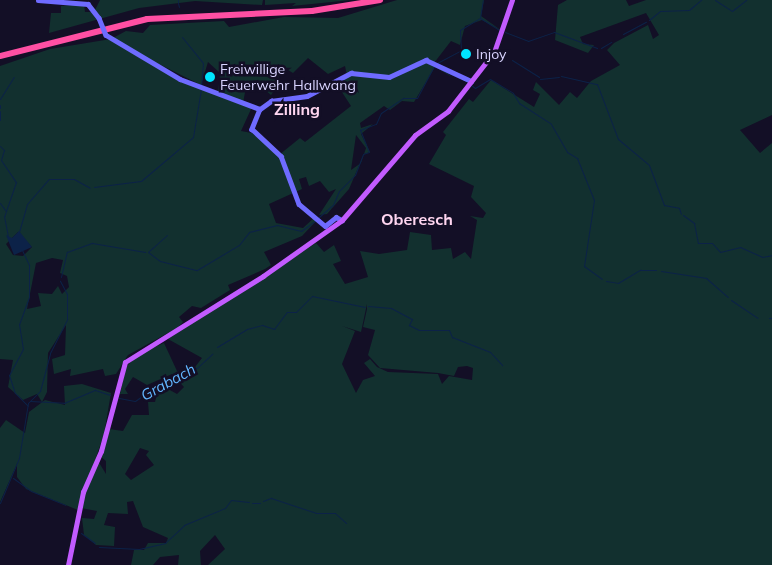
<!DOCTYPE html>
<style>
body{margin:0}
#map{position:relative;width:772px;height:565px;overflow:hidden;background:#130f26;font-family:Mulish,sans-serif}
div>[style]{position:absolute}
.green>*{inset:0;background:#12302f}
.water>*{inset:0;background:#0c2248}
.stream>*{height:1px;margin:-0.5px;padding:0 0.5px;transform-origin:0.5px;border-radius:0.5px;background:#0c2248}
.secondary>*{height:4.5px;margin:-2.25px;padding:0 2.25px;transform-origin:2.25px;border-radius:2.25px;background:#6f6bff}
.primary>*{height:5px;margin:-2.5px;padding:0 2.5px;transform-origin:2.5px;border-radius:2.5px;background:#c25bff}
.highway>*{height:6px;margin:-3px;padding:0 3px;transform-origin:3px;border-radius:3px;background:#ff4fa3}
.secondary-bridge>*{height:4.5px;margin:-2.25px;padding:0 2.25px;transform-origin:2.25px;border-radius:2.25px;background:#6f6bff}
.dots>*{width:14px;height:14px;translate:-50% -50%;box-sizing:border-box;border:2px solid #130f26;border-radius:50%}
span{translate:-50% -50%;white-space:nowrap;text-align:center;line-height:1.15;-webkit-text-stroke:5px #130f26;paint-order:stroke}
.poi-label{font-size:14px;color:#d9d4ff}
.left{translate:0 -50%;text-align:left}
.water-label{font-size:15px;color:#62b6ff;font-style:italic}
.quarter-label{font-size:16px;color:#ffd6f0;font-weight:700}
</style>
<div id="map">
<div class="green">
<div style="clip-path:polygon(100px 0,263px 0,262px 5px,195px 1px,139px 8px,49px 33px,51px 13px,61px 13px,61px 6px,84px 4px,85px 12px,94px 12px)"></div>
<div style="clip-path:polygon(265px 0,351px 0,292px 6px,296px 3px,265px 5px)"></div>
<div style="clip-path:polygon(evenodd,397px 0,484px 0,481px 16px,502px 31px,482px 20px,465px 26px,460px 45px,451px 41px,434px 63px,452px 77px,435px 67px,414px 102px,402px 101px,390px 110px,384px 106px,360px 123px,361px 128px,373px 124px,361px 134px,370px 152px,364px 154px,349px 189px,327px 214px,319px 215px,336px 189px,329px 192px,320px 181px,309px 186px,306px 177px,299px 179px,302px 189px,269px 204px,276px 223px,303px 228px,316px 216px,318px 219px,302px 236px,264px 252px,271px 265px,265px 269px,228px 285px,230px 290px,201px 308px,192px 306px,179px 317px,183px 322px,177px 328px,128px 355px,116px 374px,105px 376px,103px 369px,70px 376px,71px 369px,54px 374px,52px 359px,65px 355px,66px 325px,48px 353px,47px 392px,42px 402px,37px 394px,23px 400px,8px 387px,13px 360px,0 359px,0 66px,50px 49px,111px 39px,126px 31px,143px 33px,150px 25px,224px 21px,229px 27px,284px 17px,338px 18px,397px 0,133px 51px,201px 85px,208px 62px,220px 73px,218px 92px,183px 81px,133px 51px,397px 0,308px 58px,328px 74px,345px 66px,347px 76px,336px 83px,351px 106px,305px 142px,300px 138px,279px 155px,252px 133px,241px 131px,252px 107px,243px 103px,246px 87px,248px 83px,260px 86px,271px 95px,279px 84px,278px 64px,293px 73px,308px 58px,397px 0,356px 135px,366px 148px,361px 163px,351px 170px,356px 135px,397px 0,18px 232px,32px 247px,23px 256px,13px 255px,6px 244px,18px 232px,397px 0,52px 258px,63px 260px,60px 273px,67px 276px,69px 287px,62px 294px,58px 286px,52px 294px,38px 293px,41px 306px,27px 309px,36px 263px,52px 258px)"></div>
<div style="clip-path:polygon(evenodd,567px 0,626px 0,629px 6px,646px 0,772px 0,772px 115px,740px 130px,760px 153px,772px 143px,772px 565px,208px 565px,225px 549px,215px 535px,200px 551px,201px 565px,178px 565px,179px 555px,160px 557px,153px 565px,131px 565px,134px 550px,144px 550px,148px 543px,166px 543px,168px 538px,143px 527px,133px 501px,127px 502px,128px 514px,108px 513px,104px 525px,115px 527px,114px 546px,96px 545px,84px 535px,82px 518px,94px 519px,97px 511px,81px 508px,82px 502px,98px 461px,106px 474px,106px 461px,100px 456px,109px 429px,123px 431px,132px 415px,149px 415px,148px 402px,155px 402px,157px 394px,168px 389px,177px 394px,184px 387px,172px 374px,147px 385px,133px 377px,125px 389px,128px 394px,120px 394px,126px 367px,137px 355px,164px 343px,177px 371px,195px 367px,202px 358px,168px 339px,316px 243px,324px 252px,334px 245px,341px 261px,333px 264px,345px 284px,368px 277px,360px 251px,379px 254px,407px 250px,410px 232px,431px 235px,432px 250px,451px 248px,453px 259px,465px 252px,471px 259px,477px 220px,470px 216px,483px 218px,486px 213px,471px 197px,474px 186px,429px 164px,446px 135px,443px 132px,469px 99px,473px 102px,491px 80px,534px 107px,540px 94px,533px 90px,536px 82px,559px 105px,570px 92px,577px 98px,591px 81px,620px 65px,607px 50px,614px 43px,648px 25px,653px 39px,659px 35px,646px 13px,580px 37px,583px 44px,594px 45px,588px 53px,555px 40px,558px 5px,567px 0,367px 304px,367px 309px,363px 327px,375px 330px,368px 355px,380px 368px,438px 373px,454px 376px,458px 367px,467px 366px,473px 368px,472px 380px,449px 376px,442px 384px,438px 374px,388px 372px,377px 367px,370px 359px,364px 363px,375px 376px,363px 380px,356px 393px,342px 364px,355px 331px,342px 326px,361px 332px,367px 304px,567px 0,140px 448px,149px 451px,146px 455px,154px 465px,131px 480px,125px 474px,140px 448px)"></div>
<div style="clip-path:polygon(82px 384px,111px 393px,104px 434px,78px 510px,26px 489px,17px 477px,17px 464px,0 502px,0 428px,6px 420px,25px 433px,29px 412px,45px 400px,65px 405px,64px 386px)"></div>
</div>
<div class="water">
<div style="clip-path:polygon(19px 231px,32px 247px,14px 255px,6px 235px,12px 238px)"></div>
</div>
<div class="stream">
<div style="left:178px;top:0;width:2px;rotate:90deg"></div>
<div style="left:715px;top:0;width:20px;rotate:33deg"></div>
<div style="left:732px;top:11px;width:18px;rotate:-38deg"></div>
<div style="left:178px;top:3px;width:4px;rotate:76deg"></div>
<div style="left:480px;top:18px;width:22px;rotate:32deg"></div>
<div style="left:649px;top:20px;width:14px;rotate:-39deg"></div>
<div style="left:660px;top:11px;width:29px;rotate:-2deg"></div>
<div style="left:689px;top:10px;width:16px;rotate:-40deg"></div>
<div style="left:505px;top:32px;width:25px;rotate:21deg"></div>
<div style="left:528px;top:41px;width:28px;rotate:-19deg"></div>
<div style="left:554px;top:32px;width:46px;rotate:20.4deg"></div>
<div style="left:623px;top:34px;width:26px;rotate:-28deg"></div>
<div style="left:182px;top:37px;width:33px;rotate:51deg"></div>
<div style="left:203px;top:63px;width:22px;rotate:95deg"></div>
<div style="left:601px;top:48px;width:12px;rotate:-31deg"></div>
<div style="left:512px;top:60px;width:32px;rotate:32deg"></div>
<div style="left:437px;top:63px;width:27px;rotate:-28deg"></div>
<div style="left:461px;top:50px;width:20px;rotate:-93deg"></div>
<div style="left:460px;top:30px;width:23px;rotate:-31deg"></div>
<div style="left:480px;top:18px;width:18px;rotate:-81deg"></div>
<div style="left:444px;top:71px;width:24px;rotate:24deg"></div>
<div style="left:561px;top:76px;width:37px;rotate:13deg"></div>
<div style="left:597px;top:84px;width:59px;rotate:69.1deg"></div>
<div style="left:618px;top:139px;width:40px;rotate:40deg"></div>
<div style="left:649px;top:165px;width:43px;rotate:69.4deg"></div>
<div style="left:664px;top:205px;width:15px;rotate:11deg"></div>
<div style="left:679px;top:208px;width:6px;rotate:72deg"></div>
<div style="left:540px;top:79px;width:19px;rotate:-6deg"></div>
<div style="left:471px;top:85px;width:5px;rotate:37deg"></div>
<div style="left:475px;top:88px;width:17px;rotate:-31deg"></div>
<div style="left:490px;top:79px;width:27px;rotate:31deg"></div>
<div style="left:513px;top:93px;width:12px;rotate:59deg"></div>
<div style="left:519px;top:103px;width:38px;rotate:33deg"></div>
<div style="left:551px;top:124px;width:32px;rotate:60deg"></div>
<div style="left:567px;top:152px;width:12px;rotate:31deg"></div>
<div style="left:577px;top:158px;width:45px;rotate:68deg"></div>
<div style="left:594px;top:200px;width:67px;rotate:98.6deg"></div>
<div style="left:584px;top:266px;width:22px;rotate:36deg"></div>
<div style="left:0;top:99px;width:26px;rotate:-58deg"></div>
<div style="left:0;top:105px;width:3px;rotate:90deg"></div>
<div style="left:0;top:111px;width:9px;rotate:90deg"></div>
<div style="left:0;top:146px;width:6px;rotate:45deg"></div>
<div style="left:4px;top:150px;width:10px;rotate:107deg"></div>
<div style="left:1px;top:160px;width:27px;rotate:56deg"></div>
<div style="left:16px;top:182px;width:36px;rotate:109deg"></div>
<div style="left:4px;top:216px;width:20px;rotate:79deg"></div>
<div style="left:94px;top:187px;width:47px;rotate:-7.3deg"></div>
<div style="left:141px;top:181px;width:68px;rotate:-40.2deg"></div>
<div style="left:193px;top:137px;width:49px;rotate:-80.5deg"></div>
<div style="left:0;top:203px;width:9px;rotate:54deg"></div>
<div style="left:683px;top:215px;width:14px;rotate:36deg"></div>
<div style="left:694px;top:223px;width:20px;rotate:79deg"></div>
<div style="left:698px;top:243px;width:14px"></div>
<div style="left:712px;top:243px;width:12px;rotate:48deg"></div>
<div style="left:720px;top:252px;width:21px;rotate:-14deg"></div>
<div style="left:740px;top:247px;width:24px;rotate:24deg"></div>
<div style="left:762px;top:257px;width:10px;rotate:-11deg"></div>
<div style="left:319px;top:217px;width:18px;rotate:-41deg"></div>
<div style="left:333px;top:205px;width:15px;rotate:-67deg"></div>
<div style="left:339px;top:191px;width:23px;rotate:-45deg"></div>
<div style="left:355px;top:175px;width:22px;rotate:-69deg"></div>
<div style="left:363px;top:154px;width:6px;rotate:-18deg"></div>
<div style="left:369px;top:152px;width:24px;rotate:-112deg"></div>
<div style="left:360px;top:130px;width:17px;rotate:-21deg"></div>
<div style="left:376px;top:124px;width:12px;rotate:-66deg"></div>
<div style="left:381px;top:113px;width:27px;rotate:-34deg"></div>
<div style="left:403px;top:98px;width:14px"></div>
<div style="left:417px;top:98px;width:36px;rotate:-62deg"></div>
<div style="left:19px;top:232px;width:29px;rotate:-74deg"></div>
<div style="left:27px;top:204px;width:33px;rotate:-49deg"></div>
<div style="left:49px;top:179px;width:25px"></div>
<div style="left:74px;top:179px;width:18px;rotate:29deg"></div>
<div style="left:167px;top:235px;width:25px;rotate:138deg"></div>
<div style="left:148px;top:252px;width:15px;rotate:37deg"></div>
<div style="left:160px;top:261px;width:38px;rotate:14deg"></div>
<div style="left:197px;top:270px;width:49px;rotate:-30.8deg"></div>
<div style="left:239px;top:245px;width:16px;rotate:-52deg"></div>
<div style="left:249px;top:232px;width:29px;rotate:-14deg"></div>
<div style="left:277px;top:225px;width:25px;rotate:14deg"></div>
<div style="left:301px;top:231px;width:19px;rotate:-36deg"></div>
<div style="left:22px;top:250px;width:17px;rotate:65deg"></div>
<div style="left:29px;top:265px;width:32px;rotate:90deg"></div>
<div style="left:29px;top:297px;width:29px;rotate:110deg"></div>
<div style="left:19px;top:324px;width:25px;rotate:81deg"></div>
<div style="left:23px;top:349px;width:30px;rotate:118deg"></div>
<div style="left:9px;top:375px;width:19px;rotate:72deg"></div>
<div style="left:15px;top:393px;width:18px;rotate:45deg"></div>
<div style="left:661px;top:271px;width:46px;rotate:8.8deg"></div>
<div style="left:706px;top:278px;width:29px;rotate:41deg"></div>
<div style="left:61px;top:277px;width:26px;rotate:-77deg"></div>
<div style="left:67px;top:252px;width:27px;rotate:-20deg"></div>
<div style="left:92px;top:243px;width:54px;rotate:9.6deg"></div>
<div style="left:606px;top:281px;width:12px;rotate:9deg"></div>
<div style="left:618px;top:283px;width:26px;rotate:-31deg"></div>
<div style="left:640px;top:270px;width:16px"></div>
<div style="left:731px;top:300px;width:32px;rotate:34deg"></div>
<div style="left:368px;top:306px;width:23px;rotate:5deg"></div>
<div style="left:391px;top:308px;width:24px;rotate:28deg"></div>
<div style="left:412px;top:319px;width:7px;rotate:117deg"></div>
<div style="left:409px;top:325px;width:11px;rotate:27deg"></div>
<div style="left:419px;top:330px;width:30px"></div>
<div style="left:449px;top:330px;width:8px;rotate:67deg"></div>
<div style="left:452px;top:337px;width:41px;rotate:21.5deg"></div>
<div style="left:490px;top:352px;width:18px;rotate:47deg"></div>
<div style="left:769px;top:318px;width:3px"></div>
<div style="left:217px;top:347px;width:35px;rotate:-31deg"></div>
<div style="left:247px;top:329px;width:16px;rotate:-15deg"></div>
<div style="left:262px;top:325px;width:13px;rotate:18deg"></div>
<div style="left:274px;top:329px;width:21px;rotate:-53deg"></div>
<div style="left:287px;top:312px;width:9px"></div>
<div style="left:296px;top:312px;width:23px;rotate:-45deg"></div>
<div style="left:312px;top:296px;width:54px;rotate:11.7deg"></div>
<div style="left:119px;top:398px;width:16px;rotate:11deg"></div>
<div style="left:135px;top:401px;width:37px;rotate:-35deg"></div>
<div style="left:165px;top:380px;width:34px;rotate:-21deg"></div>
<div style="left:197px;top:368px;width:21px;rotate:-43deg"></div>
<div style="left:30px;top:401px;width:34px;rotate:3deg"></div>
<div style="left:64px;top:403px;width:34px;rotate:-23deg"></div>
<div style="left:95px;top:390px;width:16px;rotate:18deg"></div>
<div style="left:13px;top:478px;width:22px;rotate:36deg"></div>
<div style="left:31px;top:491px;width:37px;rotate:22deg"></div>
<div style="left:263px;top:501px;width:9px;rotate:-21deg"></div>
<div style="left:271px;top:498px;width:47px;rotate:18.4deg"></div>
<div style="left:316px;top:513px;width:19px"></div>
<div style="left:335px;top:513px;width:15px;rotate:42deg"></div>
<div style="left:0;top:503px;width:49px;rotate:-67.1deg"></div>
<div style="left:19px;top:458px;width:56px;rotate:-80.7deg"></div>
<div style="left:28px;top:403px;width:17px;rotate:-45deg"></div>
<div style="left:40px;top:391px;width:39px;rotate:-75deg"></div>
<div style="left:50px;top:353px;width:38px;rotate:-63deg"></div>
<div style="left:67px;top:319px;width:25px;rotate:-90deg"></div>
<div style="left:67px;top:294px;width:15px;rotate:-118deg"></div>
<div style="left:252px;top:503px;width:8px"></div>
<div style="left:81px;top:533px;width:17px;rotate:36deg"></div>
<div style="left:99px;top:547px;width:40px;rotate:2.9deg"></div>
<div style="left:139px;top:549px;width:27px;rotate:-13deg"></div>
<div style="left:165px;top:543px;width:26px;rotate:-43deg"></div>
<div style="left:184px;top:525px;width:44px;rotate:-22.5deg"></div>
<div style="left:225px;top:508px;width:10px;rotate:-53deg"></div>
<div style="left:231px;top:500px;width:18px;rotate:6deg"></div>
</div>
<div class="secondary">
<div style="left:38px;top:0;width:50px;rotate:4.6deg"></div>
<div style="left:88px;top:4px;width:18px;rotate:52deg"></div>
<div style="left:106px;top:35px;width:86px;rotate:30.7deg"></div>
<div style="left:180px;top:79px;width:85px;rotate:20.6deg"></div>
<div style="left:260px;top:109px;width:14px;rotate:-36deg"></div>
<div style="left:271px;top:101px;width:36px;rotate:-8deg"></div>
<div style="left:307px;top:96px;width:50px;rotate:-27.6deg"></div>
<div style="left:351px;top:73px;width:38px;rotate:6deg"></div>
<div style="left:389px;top:77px;width:41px;rotate:-24.7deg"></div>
<div style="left:426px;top:60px;width:50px;rotate:25deg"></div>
<div style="left:260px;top:109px;width:22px;rotate:112deg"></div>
<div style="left:252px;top:129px;width:40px;rotate:43deg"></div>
<div style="left:281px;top:156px;width:51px;rotate:69.4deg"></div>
<div style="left:299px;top:204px;width:34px;rotate:40deg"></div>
<div style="left:325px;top:226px;width:14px;rotate:-39deg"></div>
<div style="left:336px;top:217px;width:7px;rotate:27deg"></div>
</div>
<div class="primary">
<div style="left:68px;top:565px;width:75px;rotate:-78.4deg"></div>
<div style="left:83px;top:492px;width:45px;rotate:-66.3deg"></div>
<div style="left:101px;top:451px;width:92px;rotate:-74.9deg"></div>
<div style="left:125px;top:362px;width:163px;rotate:-31.9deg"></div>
<div style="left:263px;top:276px;width:97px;rotate:-35.3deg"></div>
<div style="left:342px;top:220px;width:112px;rotate:-49.3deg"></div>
<div style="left:415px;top:135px;width:41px;rotate:-36deg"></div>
<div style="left:448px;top:111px;width:75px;rotate:-52.1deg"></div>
<div style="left:494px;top:52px;width:55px;rotate:-70.9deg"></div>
</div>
<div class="highway">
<div style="left:0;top:56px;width:152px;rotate:-14.1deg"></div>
<div style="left:147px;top:19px;width:165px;rotate:-2.8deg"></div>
<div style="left:312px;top:11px;width:69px;rotate:-9.2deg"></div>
</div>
<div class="secondary-bridge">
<div style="left:99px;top:18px;width:18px;rotate:68deg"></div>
</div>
<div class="dots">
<div style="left:466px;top:54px;background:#00e5ff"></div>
<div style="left:210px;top:77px;background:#00e5ff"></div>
</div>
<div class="poi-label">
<span class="left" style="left:476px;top:54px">Injoy</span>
<span class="left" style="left:220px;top:77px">Freiwillige<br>Feuerwehr Hallwang</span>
</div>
<div class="water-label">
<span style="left:168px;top:382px;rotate:-29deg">Grabach</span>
</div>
<div class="quarter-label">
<span style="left:297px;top:109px">Zilling</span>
<span style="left:417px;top:219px">Oberesch</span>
</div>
</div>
